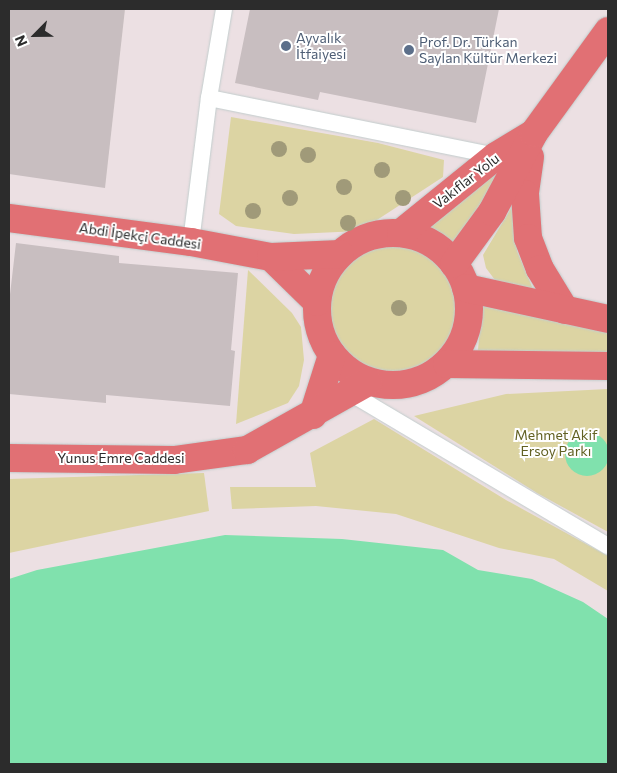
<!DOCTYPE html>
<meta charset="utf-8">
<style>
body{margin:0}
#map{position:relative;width:617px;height:773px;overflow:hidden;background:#ece0e3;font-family:Commissioner,sans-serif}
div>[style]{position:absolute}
.green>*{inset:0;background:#dcd4a3}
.round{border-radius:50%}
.water>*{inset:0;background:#80e1ad}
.building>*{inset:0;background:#c8bec0}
.roads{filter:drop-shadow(0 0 1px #c2cdcd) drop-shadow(0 0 1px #c2cdcd)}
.service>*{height:16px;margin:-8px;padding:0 8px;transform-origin:8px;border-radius:8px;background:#fff}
.primary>*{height:28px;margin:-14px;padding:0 14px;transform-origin:14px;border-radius:14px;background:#e17074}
.primary>.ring{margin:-14px;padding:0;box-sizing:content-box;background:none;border:28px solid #e17074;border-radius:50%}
.trees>*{width:16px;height:16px;margin:-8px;border-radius:50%;background:#a09a79}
.dots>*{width:14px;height:14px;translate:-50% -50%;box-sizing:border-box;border:2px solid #fff;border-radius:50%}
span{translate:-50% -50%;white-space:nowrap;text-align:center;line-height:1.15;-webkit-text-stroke:4px #fff;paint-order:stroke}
.service-label{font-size:14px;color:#4e5e75}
.left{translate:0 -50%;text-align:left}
.street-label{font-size:14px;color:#2c2c2c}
.park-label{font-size:14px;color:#626123}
.frame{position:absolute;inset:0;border:10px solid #2c2c2c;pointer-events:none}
.north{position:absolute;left:10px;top:10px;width:50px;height:50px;-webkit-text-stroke:4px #fff;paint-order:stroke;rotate:247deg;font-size:14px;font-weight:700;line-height:20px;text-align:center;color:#2c2c2c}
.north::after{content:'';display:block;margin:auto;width:18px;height:22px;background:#2c2c2c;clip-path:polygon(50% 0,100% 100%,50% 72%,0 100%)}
</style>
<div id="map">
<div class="green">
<div style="clip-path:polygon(231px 117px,378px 143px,444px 160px,443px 177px,360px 231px,294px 234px,236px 226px,219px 214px)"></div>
<div style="clip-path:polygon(519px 151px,458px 251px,426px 225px)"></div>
<div style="clip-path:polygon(516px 200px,517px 251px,533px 289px,495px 280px,486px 268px,483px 255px)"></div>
<div class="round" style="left:329px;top:245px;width:130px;height:130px"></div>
<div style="clip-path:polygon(248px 270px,292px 313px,301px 327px,304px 360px,299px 386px,288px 403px,236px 424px)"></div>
<div style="clip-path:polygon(483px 297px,608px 328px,608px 354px,477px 360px)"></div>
<div style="clip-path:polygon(608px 389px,608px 532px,537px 493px,414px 416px,506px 394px)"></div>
<div style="clip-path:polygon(374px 419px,506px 500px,608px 556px,608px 591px,554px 559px,499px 548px,396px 514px,316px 506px,232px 509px,230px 487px,316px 487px,310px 453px)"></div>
<div style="clip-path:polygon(204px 473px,209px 511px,9px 553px,9px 479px)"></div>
</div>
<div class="water">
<div class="round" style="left:565px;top:432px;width:44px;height:44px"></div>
<div style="clip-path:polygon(225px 535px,342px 539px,443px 550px,478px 570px,532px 579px,583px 602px,608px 619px,608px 764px,9px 764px,9px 579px,37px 570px)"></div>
</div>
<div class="building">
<div style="clip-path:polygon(9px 9px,125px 9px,105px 188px,9px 174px)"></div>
<div style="clip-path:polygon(250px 9px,499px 9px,476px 123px,320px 92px,318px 100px,235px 83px)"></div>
<div style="clip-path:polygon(16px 243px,119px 256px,119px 263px,238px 273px,231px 350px,235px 351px,230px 406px,106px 395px,106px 403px,9px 394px,9px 303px)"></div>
</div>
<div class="roads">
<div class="service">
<div style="left:209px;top:98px;width:90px;rotate:-80.4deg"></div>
<div style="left:191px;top:242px;width:145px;rotate:-82.9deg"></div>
<div style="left:209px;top:98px;width:293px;rotate:11.4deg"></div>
<div style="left:350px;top:393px;width:300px;rotate:30.7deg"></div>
</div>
<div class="primary">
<div style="left:530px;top:157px;width:37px;rotate:98deg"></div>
<div style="left:525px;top:194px;width:44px;rotate:86.1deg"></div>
<div style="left:528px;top:238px;width:33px;rotate:69deg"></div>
<div style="left:540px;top:269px;width:48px;rotate:58.6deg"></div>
<div style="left:9px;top:218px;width:184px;rotate:7.5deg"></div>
<div style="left:191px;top:242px;width:81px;rotate:10.6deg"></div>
<div class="ring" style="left:317px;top:233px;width:124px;height:124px"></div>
<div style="left:401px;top:233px;width:122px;rotate:-39deg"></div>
<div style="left:496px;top:156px;width:44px;rotate:-31.2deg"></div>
<div style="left:454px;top:264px;width:64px;rotate:-53.8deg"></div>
<div style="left:492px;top:212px;width:89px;rotate:-62deg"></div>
<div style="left:534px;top:133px;width:126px;rotate:-54deg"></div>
<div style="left:466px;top:288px;width:145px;rotate:12.3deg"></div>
<div style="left:317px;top:302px;width:64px;rotate:-135.6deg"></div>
<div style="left:271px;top:257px;width:69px;rotate:-2.5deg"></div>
<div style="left:447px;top:364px;width:161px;rotate:0.7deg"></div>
<div style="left:313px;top:415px;width:63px;rotate:-72.4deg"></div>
<div style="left:9px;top:458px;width:165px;rotate:0.7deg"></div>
<div style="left:174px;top:460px;width:74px;rotate:-7.8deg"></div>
<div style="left:247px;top:450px;width:139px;rotate:-29.3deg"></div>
</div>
</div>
<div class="trees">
<div style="left:279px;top:149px"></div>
<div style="left:308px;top:155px"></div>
<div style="left:382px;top:170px"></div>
<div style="left:344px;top:187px"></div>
<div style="left:290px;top:198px"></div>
<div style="left:403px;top:198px"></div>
<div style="left:253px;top:211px"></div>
<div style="left:348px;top:223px"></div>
<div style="left:399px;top:308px"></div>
</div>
<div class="dots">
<div style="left:286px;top:46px;background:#5c6f8a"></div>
<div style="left:409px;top:50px;background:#5c6f8a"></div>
</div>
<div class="service-label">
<span class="left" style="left:296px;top:46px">Ayvalık<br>İtfaiyesi</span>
<span class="left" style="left:419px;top:50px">Prof. Dr. Türkan<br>Saylan Kültür Merkezi</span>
</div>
<div class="street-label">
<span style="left:466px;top:181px;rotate:-38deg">Vakıflar Yolu</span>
<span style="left:140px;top:236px;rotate:8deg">Abdi İpekçi Caddesi</span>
<span style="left:121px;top:458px">Yunus Emre Caddesi</span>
</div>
<div class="park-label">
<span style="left:556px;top:443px">Mehmet Akif<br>Ersoy Parkı</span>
</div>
<div class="frame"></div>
<div class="north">N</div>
</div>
